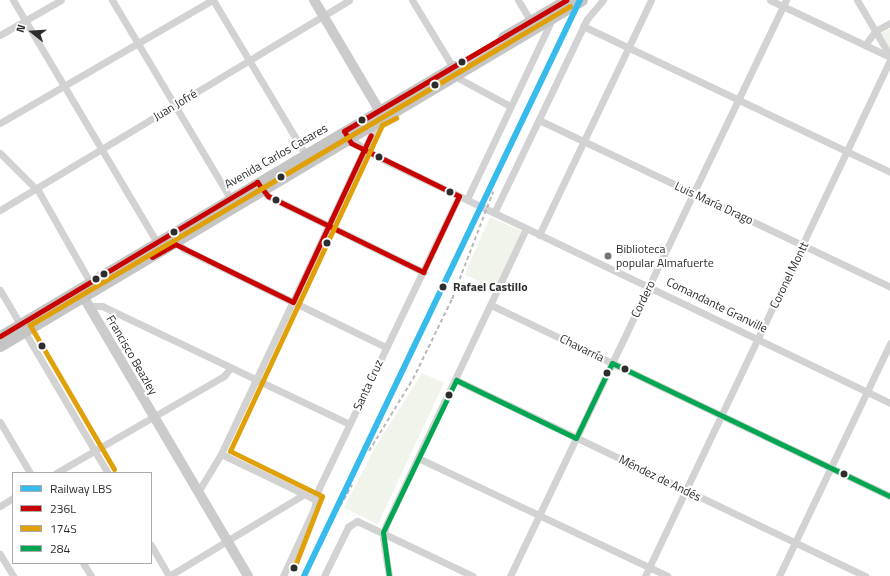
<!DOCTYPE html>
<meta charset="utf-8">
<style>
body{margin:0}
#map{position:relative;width:890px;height:576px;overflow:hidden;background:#fff;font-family:"Titillium Web",sans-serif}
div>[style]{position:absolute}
.green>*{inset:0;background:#f0f4eb;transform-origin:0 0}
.street>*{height:7px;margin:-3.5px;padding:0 3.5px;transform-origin:3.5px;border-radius:3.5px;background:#d2d2d2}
.secondary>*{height:10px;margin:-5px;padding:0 5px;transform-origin:5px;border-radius:5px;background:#cbcbcb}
.primary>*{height:11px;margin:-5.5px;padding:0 5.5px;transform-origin:5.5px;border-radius:5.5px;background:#c5c5c5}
.rail>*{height:2px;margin-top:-1px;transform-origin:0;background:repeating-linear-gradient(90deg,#b9b9b9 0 4px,transparent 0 7px)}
.bus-1>*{height:5px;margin:-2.5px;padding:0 2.5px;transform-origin:2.5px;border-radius:2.5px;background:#c70201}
.bus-2>*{height:5px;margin:-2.5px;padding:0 2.5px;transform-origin:2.5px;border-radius:2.5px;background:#dfa107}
.bus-3>*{height:5px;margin:-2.5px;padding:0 2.5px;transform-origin:2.5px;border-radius:2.5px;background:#00a651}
.rail-1>*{height:6px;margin:-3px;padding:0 3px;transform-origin:3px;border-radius:3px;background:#37bbed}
.dots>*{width:11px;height:11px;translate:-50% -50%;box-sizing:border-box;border:2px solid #fff;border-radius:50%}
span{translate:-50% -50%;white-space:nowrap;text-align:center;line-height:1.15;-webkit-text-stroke:4px #fff;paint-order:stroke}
.street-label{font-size:12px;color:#2d2d2d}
.poi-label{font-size:12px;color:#2d2d2d}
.left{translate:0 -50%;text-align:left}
.stop-label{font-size:12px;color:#2d2d2d;font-weight:700}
.legend{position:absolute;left:12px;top:472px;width:140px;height:92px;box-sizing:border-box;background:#fff;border:1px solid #ababab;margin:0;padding:5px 7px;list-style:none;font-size:12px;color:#2d2d2d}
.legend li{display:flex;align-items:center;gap:8px;height:20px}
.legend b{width:20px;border:1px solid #ababab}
.north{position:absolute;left:12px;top:12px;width:40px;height:40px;-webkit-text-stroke:3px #fff;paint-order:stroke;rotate:287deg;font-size:11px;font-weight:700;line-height:16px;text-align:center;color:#2d2d2d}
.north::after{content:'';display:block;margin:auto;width:14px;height:18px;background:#2d2d2d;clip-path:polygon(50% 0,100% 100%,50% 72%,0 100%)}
</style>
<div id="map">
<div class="green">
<div style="clip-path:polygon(890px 29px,890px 49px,880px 34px)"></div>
<div style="left:490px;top:217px;width:36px;height:63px;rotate:24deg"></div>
<div style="clip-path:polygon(422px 373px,444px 383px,378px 524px,344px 508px,373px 451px)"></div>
</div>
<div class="street">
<div style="left:13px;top:0;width:286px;rotate:59.3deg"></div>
<div style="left:112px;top:0;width:230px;rotate:59.2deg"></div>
<div style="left:213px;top:0;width:179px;rotate:59.1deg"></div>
<div style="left:412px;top:0;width:92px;rotate:58.7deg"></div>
<div style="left:460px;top:79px;width:57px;rotate:28.4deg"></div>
<div style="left:518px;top:0;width:27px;rotate:59deg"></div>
<div style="left:770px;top:0;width:133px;rotate:25.4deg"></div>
<div style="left:857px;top:0;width:65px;rotate:59.5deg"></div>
<div style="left:583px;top:26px;width:340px;rotate:25.4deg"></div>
<div style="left:0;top:35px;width:70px;rotate:-29.8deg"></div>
<div style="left:865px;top:45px;width:17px;rotate:-54deg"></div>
<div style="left:875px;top:31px;width:17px;rotate:-28deg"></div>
<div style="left:539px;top:120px;width:389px;rotate:25.4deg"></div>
<div style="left:0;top:123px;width:245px;rotate:-30.1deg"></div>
<div style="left:347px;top:137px;width:37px;rotate:33deg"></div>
<div style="left:378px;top:157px;width:568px;rotate:25.66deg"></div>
<div style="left:0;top:153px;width:55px;rotate:45deg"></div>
<div style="left:39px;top:192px;width:103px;rotate:60.5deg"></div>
<div style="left:260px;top:188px;width:11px;rotate:45deg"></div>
<div style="left:268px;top:196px;width:173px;rotate:26.1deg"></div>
<div style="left:467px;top:199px;width:199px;rotate:-64.7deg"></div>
<div style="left:0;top:210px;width:407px;rotate:-31deg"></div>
<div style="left:494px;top:213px;width:215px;rotate:-64.4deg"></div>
<div style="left:587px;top:19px;width:25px;rotate:-50deg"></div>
<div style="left:539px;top:235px;width:260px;rotate:-64.5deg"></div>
<div style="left:173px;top:240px;width:14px;rotate:39deg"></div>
<div style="left:184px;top:249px;width:225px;rotate:25.9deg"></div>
<div style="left:0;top:290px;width:212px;rotate:59.5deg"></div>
<div style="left:491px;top:305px;width:442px;rotate:25.6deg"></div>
<div style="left:89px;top:306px;width:13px"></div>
<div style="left:102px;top:306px;width:274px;rotate:25.5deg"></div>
<div style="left:456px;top:380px;width:454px;rotate:25.6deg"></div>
<div style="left:0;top:422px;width:59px;rotate:59.5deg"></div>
<div style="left:221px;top:454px;width:106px;rotate:25.8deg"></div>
<div style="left:418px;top:458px;width:276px;rotate:25.3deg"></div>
<div style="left:56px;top:473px;width:194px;rotate:-30deg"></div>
<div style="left:224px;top:376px;width:11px;rotate:-52deg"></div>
<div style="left:198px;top:492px;width:44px;rotate:-58.8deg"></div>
<div style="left:221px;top:454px;width:367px;rotate:-64.8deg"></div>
<div style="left:0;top:506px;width:15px;rotate:-32deg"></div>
<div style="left:151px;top:545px;width:36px;rotate:60deg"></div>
<div style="left:0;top:554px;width:26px;rotate:59deg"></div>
<div style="left:83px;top:563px;width:15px;rotate:58deg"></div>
<div style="left:169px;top:576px;width:157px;rotate:-31.2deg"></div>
<div style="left:283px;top:576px;width:74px;rotate:-65.2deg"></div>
<div style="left:314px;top:509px;width:22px;rotate:-77deg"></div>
<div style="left:319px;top:488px;width:324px;rotate:-64.4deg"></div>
<div style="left:324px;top:576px;width:55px;rotate:-63.9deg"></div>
<div style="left:348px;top:527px;width:11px;rotate:-34deg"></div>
<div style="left:357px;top:521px;width:128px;rotate:25.4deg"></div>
<div style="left:389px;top:576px;width:38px;rotate:-99deg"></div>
<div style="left:383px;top:538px;width:13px;rotate:-77deg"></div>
<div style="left:386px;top:525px;width:327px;rotate:-64.7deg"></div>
<div style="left:510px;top:576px;width:639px;rotate:-64.4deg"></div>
<div style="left:645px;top:576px;width:571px;rotate:-64.6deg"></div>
<div style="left:779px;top:576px;width:258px;rotate:-64.5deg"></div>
</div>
<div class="secondary">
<div style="left:314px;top:0;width:128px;rotate:59.4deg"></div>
<div style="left:87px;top:289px;width:8px;rotate:120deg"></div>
<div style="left:83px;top:296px;width:325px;rotate:59.5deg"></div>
</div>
<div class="primary">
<div style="left:503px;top:37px;width:73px;rotate:-30.4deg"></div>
<div style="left:0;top:336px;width:529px;rotate:-30.69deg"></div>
<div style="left:0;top:346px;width:677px;rotate:-30.73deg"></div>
</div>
<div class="rail">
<div style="left:369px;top:451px;width:84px;rotate:-58.6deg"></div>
<div style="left:413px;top:379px;width:89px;rotate:-64deg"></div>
<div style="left:452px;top:299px;width:115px;rotate:-69deg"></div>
<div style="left:323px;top:536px;width:59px;rotate:-60.4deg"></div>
</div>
<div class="bus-1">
<div style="left:152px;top:257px;width:26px;rotate:-29deg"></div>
<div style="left:175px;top:244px;width:131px;rotate:26.2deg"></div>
<div style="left:293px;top:302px;width:184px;rotate:-65deg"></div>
<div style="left:0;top:336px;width:300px;rotate:-30.9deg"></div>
<div style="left:257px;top:182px;width:18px;rotate:52deg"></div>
<div style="left:268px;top:196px;width:173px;rotate:26.1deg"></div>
<div style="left:423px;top:272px;width:84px;rotate:-64.7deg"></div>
<div style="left:459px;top:196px;width:120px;rotate:-153.9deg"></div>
<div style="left:351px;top:143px;width:14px;rotate:-120deg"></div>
<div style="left:344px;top:131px;width:258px;rotate:-30.5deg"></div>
</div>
<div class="bus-2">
<div style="left:114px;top:469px;width:167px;rotate:-120.3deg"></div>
<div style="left:30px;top:325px;width:627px;rotate:-30.57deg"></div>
<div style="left:294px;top:568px;width:77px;rotate:-68.7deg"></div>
<div style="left:322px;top:496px;width:102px;rotate:-153.9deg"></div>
<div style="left:230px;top:451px;width:360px;rotate:-65deg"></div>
<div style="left:382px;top:125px;width:16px;rotate:-27deg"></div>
</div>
<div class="bus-3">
<div style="left:612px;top:363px;width:308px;rotate:25.6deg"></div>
<div style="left:456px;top:380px;width:133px;rotate:25.8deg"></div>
<div style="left:576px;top:438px;width:83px;rotate:-64.4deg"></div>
<div style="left:389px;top:576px;width:44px;rotate:-97.8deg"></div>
<div style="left:383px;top:532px;width:169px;rotate:-64.3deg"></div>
</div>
<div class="rail-1">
<div style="left:304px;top:576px;width:639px;rotate:-64.4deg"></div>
</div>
<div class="dots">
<div style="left:462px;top:62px;background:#2d2d2d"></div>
<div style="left:435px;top:85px;background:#2d2d2d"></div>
<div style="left:362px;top:120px;background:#2d2d2d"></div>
<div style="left:379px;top:157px;background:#2d2d2d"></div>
<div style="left:281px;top:177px;background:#2d2d2d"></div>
<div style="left:450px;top:192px;background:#2d2d2d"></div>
<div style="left:276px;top:200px;background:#2d2d2d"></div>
<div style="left:174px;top:232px;background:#2d2d2d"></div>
<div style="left:327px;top:243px;background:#2d2d2d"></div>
<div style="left:608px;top:256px;background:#767676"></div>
<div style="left:104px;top:274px;background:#2d2d2d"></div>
<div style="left:96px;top:279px;background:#2d2d2d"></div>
<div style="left:443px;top:287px;background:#2d2d2d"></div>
<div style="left:42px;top:346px;background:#2d2d2d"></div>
<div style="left:625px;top:369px;background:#2d2d2d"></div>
<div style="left:607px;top:373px;background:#2d2d2d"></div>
<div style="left:449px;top:395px;background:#2d2d2d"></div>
<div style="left:844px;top:474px;background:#2d2d2d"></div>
<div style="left:294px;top:568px;background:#2d2d2d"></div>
</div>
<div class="street-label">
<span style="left:175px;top:105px;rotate:-31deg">Juan Jofré</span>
<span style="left:276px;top:156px;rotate:-30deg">Avenida Carlos Casares</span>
<span style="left:714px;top:203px;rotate:25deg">Luis María Drago</span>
<span style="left:789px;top:275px;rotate:-64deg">Coronel Montt</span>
<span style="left:643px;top:299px;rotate:-64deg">Cordero</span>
<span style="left:717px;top:305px;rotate:26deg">Comandante Granville</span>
<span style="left:582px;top:348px;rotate:26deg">Chavarría</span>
<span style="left:132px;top:355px;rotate:60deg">Francisco Beazley</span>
<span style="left:368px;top:385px;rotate:-65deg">Santa Cruz</span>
<span style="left:660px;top:478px;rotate:26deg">Méndez de Andés</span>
</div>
<div class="poi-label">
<span class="left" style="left:616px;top:256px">Biblioteca<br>popular Almafuerte</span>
</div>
<div class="stop-label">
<span class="left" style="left:453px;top:287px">Rafael Castillo</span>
</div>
<ul class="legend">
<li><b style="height:5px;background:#37bbed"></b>Railway LBS</li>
<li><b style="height:5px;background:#c70201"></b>236L</li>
<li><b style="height:5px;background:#dfa107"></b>174S</li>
<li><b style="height:5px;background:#00a651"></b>284</li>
</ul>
<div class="north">N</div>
</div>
